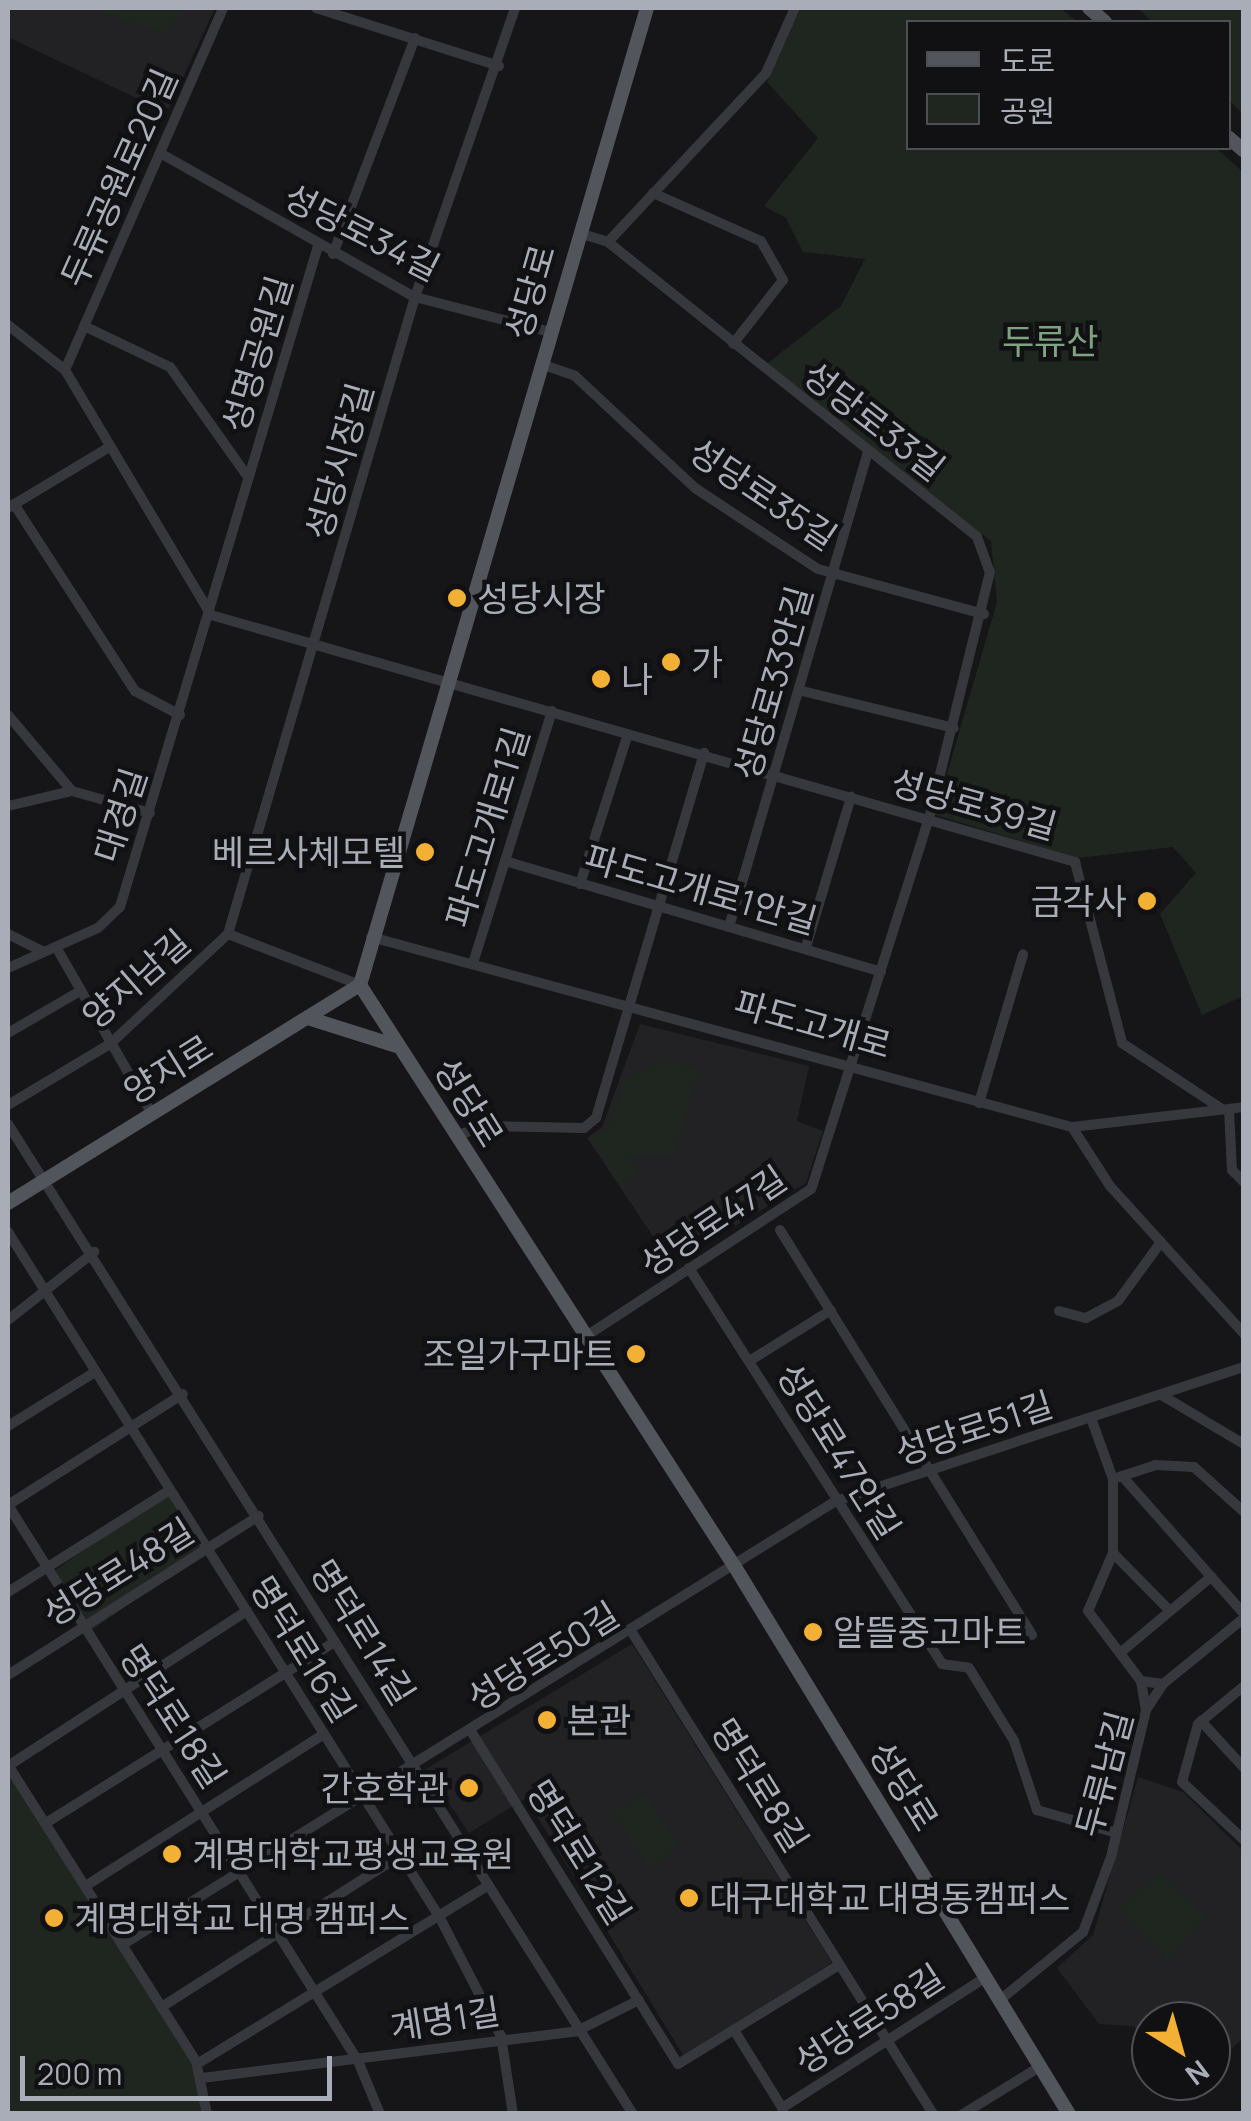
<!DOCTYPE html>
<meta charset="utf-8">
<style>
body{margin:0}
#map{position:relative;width:1251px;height:2121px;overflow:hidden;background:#161618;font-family:Manrope,"Noto Sans KR",sans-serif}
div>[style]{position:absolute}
.built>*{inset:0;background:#222225}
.green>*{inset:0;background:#1e261f;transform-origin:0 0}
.minor>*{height:10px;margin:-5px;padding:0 5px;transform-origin:5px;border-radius:5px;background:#37383d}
.major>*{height:14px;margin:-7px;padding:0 7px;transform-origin:7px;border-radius:7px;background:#53555c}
.dots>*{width:28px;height:28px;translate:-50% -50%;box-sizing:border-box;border:5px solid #111113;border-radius:50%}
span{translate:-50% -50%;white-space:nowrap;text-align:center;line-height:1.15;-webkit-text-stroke:9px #111113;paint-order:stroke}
.street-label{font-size:35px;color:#a8adb8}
.park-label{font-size:35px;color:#7fa381}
.poi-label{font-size:35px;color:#a8adb8}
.left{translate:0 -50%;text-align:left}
.right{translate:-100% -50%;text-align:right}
.frame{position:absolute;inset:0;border:10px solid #a8adb8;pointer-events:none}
.legend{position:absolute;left:906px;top:20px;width:325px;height:130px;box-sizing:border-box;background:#111113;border:2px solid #4d4f55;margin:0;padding:12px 18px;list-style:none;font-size:30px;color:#a8adb8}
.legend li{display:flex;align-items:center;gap:20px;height:50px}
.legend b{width:50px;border:2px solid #4d4f55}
.north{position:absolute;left:1131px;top:2001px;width:100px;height:100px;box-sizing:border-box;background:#111113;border:2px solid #4d4f55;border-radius:50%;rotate:143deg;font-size:28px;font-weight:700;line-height:40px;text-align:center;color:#a8adb8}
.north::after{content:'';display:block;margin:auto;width:35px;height:45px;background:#f2b134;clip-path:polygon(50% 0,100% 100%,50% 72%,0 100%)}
.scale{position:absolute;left:20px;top:2056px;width:312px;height:45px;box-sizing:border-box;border:5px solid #a8adb8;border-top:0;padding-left:12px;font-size:30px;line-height:35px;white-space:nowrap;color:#a8adb8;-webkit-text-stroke:8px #111113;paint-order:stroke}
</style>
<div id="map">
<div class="built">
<div style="clip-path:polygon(8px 8px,215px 8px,169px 108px,157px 108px,8px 37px)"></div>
<div style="clip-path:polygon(640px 1024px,809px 1066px,797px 1121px,823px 1131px,806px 1183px,702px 1246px,692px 1232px,662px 1250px,587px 1138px,602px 1127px)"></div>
<div style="clip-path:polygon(632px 1644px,832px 1963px,683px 2055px,526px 1798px,469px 1833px,426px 1769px)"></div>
<div style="clip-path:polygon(1138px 1777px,1183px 1792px,1243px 1851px,1243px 2038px,1211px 2068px,1211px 2021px,1151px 2021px,1151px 2046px,1133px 2026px,1099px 2024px,1057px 1968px,1093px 1935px)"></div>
</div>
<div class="green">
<div style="clip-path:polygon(92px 8px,184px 8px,165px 34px)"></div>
<div style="clip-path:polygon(801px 8px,1060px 8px,1078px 22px,908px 22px,908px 148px,1216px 148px,1243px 172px,1243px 996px,1202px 1015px,1160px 914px,1196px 873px,1173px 847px,1078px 858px,935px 815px,997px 602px,991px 541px,764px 366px,841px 306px,865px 259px,803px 252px,786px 218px,764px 206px,818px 138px,767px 82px)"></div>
<div style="clip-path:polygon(1138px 8px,1243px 8px,1243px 114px,1229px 100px,1228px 22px,1152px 22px)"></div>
<div style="clip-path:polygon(663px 1060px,699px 1069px,675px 1155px,628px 1155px,638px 1172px,620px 1185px,590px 1139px,608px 1127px,627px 1077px)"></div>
<div style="left:167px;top:1492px;width:70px;height:143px;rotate:55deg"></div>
<div style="clip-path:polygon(8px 1765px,197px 2064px,207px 2113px,8px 2113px)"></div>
<div style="left:645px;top:1792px;width:65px;height:38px;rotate:58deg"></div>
<div style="clip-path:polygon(1159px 1872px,1206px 1916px,1168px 1960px,1118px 1909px)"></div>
</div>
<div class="minor">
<div style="left:316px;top:8px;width:192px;rotate:17.6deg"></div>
<div style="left:160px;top:153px;width:293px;rotate:29.5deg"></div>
<div style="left:415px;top:297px;width:139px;rotate:14.5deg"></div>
<div style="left:653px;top:193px;width:118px;rotate:24deg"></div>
<div style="left:761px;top:241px;width:45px;rotate:60.6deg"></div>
<div style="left:783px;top:280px;width:81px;rotate:128deg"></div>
<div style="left:579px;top:233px;width:30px;rotate:17deg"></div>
<div style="left:608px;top:242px;width:472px;rotate:38.6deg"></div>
<div style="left:977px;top:537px;width:37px;rotate:70deg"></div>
<div style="left:990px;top:572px;width:253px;rotate:103.9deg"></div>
<div style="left:929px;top:818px;width:389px;rotate:107.6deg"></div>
<div style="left:811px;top:1189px;width:272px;rotate:146.8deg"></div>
<div style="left:608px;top:242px;width:231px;rotate:-46.9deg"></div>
<div style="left:766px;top:73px;width:71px;rotate:-66deg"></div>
<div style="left:333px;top:254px;width:231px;rotate:-69.2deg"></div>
<div style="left:8px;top:325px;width:73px;rotate:38.3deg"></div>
<div style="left:65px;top:370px;width:285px;rotate:59.2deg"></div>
<div style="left:211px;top:615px;width:899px;rotate:15.95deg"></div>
<div style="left:1075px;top:862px;width:187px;rotate:75.4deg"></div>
<div style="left:1122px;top:1043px;width:120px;rotate:33.4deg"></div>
<div style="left:84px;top:326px;width:95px;rotate:25.5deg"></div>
<div style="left:170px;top:367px;width:135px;rotate:54.7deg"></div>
<div style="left:541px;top:364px;width:36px;rotate:19deg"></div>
<div style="left:575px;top:376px;width:164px;rotate:43deg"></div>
<div style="left:695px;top:488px;width:147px;rotate:33.4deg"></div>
<div style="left:818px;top:569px;width:172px;rotate:15.2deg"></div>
<div style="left:65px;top:370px;width:395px;rotate:-66.4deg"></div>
<div style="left:14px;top:504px;width:223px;rotate:57.1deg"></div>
<div style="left:135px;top:691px;width:51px;rotate:28.1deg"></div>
<div style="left:8px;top:508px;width:114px;rotate:-31deg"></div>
<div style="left:802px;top:691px;width:156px;rotate:13.7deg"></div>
<div style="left:8px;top:715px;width:99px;rotate:49.9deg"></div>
<div style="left:72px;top:791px;width:81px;rotate:15.8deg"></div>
<div style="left:8px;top:806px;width:66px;rotate:-13.2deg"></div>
<div style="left:505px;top:861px;width:392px;rotate:16.4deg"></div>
<div style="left:580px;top:884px;width:157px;rotate:-72.3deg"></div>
<div style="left:729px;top:927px;width:494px;rotate:-73.7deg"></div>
<div style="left:8px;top:934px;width:40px;rotate:26.6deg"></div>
<div style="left:228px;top:934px;width:142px;rotate:21.1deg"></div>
<div style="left:371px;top:937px;width:726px;rotate:15.17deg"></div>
<div style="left:1072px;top:1127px;width:173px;rotate:-6.6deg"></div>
<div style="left:56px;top:947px;width:193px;rotate:60.1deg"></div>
<div style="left:806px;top:947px;width:157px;rotate:-73.3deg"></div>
<div style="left:474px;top:960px;width:261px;rotate:-72.6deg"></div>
<div style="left:8px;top:968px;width:98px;rotate:-24deg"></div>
<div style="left:98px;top:928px;width:30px;rotate:-44deg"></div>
<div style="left:120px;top:907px;width:690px;rotate:-73.32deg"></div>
<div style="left:8px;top:1033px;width:78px;rotate:-30.2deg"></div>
<div style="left:979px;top:1103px;width:155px;rotate:-73.5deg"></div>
<div style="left:8px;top:1105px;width:119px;rotate:-30.9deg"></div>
<div style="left:110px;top:1044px;width:161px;rotate:-43deg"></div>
<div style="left:228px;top:934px;width:664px;rotate:-73.64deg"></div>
<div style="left:415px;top:297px;width:306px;rotate:-70.9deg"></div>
<div style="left:1229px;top:1109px;width:61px;rotate:87.2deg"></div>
<div style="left:1232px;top:1170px;width:17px;rotate:45deg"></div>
<div style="left:8px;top:1124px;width:1171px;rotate:57.74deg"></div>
<div style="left:1072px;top:1127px;width:70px;rotate:57.2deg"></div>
<div style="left:1110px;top:1186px;width:200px;rotate:47.8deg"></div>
<div style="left:455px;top:1136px;width:32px;rotate:-18deg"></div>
<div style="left:485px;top:1126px;width:99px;rotate:1.2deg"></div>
<div style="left:584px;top:1128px;width:16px;rotate:-40deg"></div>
<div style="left:596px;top:1118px;width:381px;rotate:-73.5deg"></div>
<div style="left:780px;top:1230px;width:477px;rotate:58.1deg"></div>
<div style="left:8px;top:1232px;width:811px;rotate:57.8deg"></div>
<div style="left:440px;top:1918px;width:133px;rotate:62.7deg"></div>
<div style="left:501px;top:2036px;width:79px;rotate:81.3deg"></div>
<div style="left:689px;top:1268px;width:470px;rotate:57.4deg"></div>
<div style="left:942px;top:1664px;width:27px;rotate:8deg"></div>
<div style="left:969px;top:1668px;width:86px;rotate:58.3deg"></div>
<div style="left:1014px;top:1741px;width:73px;rotate:71.6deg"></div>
<div style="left:1037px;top:1810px;width:83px;rotate:16deg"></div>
<div style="left:1059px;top:1311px;width:28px;rotate:15deg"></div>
<div style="left:1086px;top:1318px;width:36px;rotate:-28deg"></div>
<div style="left:1118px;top:1301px;width:73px;rotate:-53.9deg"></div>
<div style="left:8px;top:1320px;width:110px;rotate:-38.3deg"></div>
<div style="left:751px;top:1360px;width:94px;rotate:-32deg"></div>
<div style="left:1163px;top:1396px;width:94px;rotate:30.7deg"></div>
<div style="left:1091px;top:1418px;width:65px;rotate:70.2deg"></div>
<div style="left:1113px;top:1479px;width:74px;rotate:90deg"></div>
<div style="left:1113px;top:1553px;width:63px;rotate:113.3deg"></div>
<div style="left:1088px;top:1611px;width:88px;rotate:52.9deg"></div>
<div style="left:8px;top:1426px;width:102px;rotate:-31.8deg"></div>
<div style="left:1122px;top:1476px;width:184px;rotate:48.5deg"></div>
<div style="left:1119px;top:1477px;width:38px;rotate:-18deg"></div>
<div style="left:1155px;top:1465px;width:39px;rotate:3deg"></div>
<div style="left:1194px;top:1467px;width:67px;rotate:42deg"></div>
<div style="left:8px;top:1505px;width:657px;rotate:57.81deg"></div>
<div style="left:358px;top:2061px;width:57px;rotate:67.5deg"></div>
<div style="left:8px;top:1505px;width:207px;rotate:-32.4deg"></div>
<div style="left:1113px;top:1553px;width:81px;rotate:45.5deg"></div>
<div style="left:8px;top:1592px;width:188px;rotate:-32.2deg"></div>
<div style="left:633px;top:1634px;width:566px;rotate:57.99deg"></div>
<div style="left:1120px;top:1653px;width:119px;rotate:-39.9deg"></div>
<div style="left:8px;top:1675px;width:297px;rotate:-32.4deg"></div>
<div style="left:1244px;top:1686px;width:60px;rotate:140.4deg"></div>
<div style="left:1198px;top:1724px;width:60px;rotate:105.4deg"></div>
<div style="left:1182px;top:1782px;width:85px;rotate:43.1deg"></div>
<div style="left:1146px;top:1710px;width:29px;rotate:-100deg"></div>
<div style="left:1141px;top:1681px;width:22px;rotate:8deg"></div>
<div style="left:1201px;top:1721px;width:64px;rotate:47.5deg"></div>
<div style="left:472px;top:1733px;width:390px;rotate:58.1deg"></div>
<div style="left:678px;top:2064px;width:189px;rotate:-31.6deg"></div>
<div style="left:8px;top:1765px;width:351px;rotate:57.6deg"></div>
<div style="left:196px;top:2061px;width:54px;rotate:78.3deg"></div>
<div style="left:8px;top:1766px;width:285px;rotate:-33deg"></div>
<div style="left:46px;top:1823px;width:341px;rotate:-32.1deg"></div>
<div style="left:87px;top:1885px;width:281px;rotate:-32.5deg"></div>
<div style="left:122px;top:1945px;width:841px;rotate:-31.88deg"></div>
<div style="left:836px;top:1501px;width:429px;rotate:-18.2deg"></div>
<div style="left:1000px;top:2000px;width:107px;rotate:-39.3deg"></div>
<div style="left:1083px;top:1932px;width:80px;rotate:-69.5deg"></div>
<div style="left:1111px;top:1857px;width:151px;rotate:-76.6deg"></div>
<div style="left:1146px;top:1710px;width:31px;rotate:-57deg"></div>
<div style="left:1163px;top:1684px;width:104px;rotate:-39.2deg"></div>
<div style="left:163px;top:2006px;width:280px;rotate:-32.4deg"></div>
<div style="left:734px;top:2030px;width:93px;rotate:58.2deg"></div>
<div style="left:197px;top:2064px;width:342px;rotate:-31.5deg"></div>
<div style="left:202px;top:2078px;width:378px;rotate:-7.1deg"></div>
<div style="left:577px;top:2031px;width:69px;rotate:-26.6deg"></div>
<div style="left:782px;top:2108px;width:242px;rotate:-32.7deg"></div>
<div style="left:963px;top:2114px;width:92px;rotate:-31.6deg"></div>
</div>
<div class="major">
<div style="left:647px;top:8px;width:1018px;rotate:106.37deg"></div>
<div style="left:360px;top:985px;width:692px;rotate:57.21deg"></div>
<div style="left:735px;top:1567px;width:641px;rotate:58.59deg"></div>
<div style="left:1089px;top:8px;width:21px;rotate:41deg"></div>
<div style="left:1228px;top:137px;width:21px;rotate:41deg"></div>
<div style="left:308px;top:1018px;width:93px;rotate:17.5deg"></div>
<div style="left:8px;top:1203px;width:414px;rotate:-31.8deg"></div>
</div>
<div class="dots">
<div style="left:457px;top:598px;background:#f2b134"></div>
<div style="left:671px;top:662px;background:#f2b134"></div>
<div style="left:601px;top:679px;background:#f2b134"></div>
<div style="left:425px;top:852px;background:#f2b134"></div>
<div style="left:1147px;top:901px;background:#f2b134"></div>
<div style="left:636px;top:1354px;background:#f2b134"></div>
<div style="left:813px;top:1632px;background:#f2b134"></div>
<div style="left:547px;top:1720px;background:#f2b134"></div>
<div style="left:469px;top:1788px;background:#f2b134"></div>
<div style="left:172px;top:1854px;background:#f2b134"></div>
<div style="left:689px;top:1898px;background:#f2b134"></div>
<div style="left:54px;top:1918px;background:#f2b134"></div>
</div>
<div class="street-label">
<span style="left:119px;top:178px;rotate:-66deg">두류공원로20길</span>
<span style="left:362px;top:232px;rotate:27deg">성당로34길</span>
<span style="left:530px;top:292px;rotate:-74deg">성당로</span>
<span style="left:257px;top:354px;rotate:-73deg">성명공원길</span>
<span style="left:874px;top:421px;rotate:38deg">성당로33길</span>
<span style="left:339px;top:461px;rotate:-74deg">성당시장길</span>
<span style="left:763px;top:494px;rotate:34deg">성당로35길</span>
<span style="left:773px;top:683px;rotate:-74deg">성당로33안길</span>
<span style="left:974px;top:804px;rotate:16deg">성당로39길</span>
<span style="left:120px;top:815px;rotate:-72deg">대경길</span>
<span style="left:487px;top:827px;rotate:-73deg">파도고개로1길</span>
<span style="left:701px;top:889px;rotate:16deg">파도고개로1안길</span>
<span style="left:136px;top:979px;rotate:-41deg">양지남길</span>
<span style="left:813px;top:1024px;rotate:16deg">파도고개로</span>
<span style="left:168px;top:1069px;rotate:-32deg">양지로</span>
<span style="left:469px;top:1102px;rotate:58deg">성당로</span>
<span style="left:713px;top:1221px;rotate:-34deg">성당로47길</span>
<span style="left:974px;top:1428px;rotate:-18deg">성당로51길</span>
<span style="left:839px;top:1451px;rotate:58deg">성당로47안길</span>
<span style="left:118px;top:1572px;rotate:-32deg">성당로48길</span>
<span style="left:363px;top:1632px;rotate:58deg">명덕로14길</span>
<span style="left:303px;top:1649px;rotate:58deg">명덕로16길</span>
<span style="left:543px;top:1656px;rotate:-32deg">성당로50길</span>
<span style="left:173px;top:1716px;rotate:57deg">명덕로18길</span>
<span style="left:1104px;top:1774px;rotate:-75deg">두류남길</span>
<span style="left:760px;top:1785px;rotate:58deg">명덕로8길</span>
<span style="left:904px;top:1786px;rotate:58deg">성당로</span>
<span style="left:579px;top:1852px;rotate:58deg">명덕로12길</span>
<span style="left:445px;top:2019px;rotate:-9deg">계명1길</span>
<span style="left:869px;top:2019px;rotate:-33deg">성당로58길</span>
</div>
<div class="park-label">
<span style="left:1050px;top:341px">두류산</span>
</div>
<div class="poi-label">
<span class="left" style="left:477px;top:598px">성당시장</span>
<span class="left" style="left:691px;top:662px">가</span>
<span class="left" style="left:621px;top:679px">나</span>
<span class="right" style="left:405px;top:852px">베르사체모텔</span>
<span class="right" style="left:1127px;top:901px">금각사</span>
<span class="right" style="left:616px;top:1354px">조일가구마트</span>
<span class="left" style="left:833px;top:1632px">알뜰중고마트</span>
<span class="left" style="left:567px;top:1720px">본관</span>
<span class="right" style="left:449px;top:1788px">간호학관</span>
<span class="left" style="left:192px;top:1854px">계명대학교평생교육원</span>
<span class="left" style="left:709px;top:1898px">대구대학교 대명동캠퍼스</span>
<span class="left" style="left:74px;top:1918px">계명대학교 대명 캠퍼스</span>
</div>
<div class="frame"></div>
<ul class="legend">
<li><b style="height:12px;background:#53555c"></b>도로</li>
<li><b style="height:28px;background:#1e261f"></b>공원</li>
</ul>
<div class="north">N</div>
<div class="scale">200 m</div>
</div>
